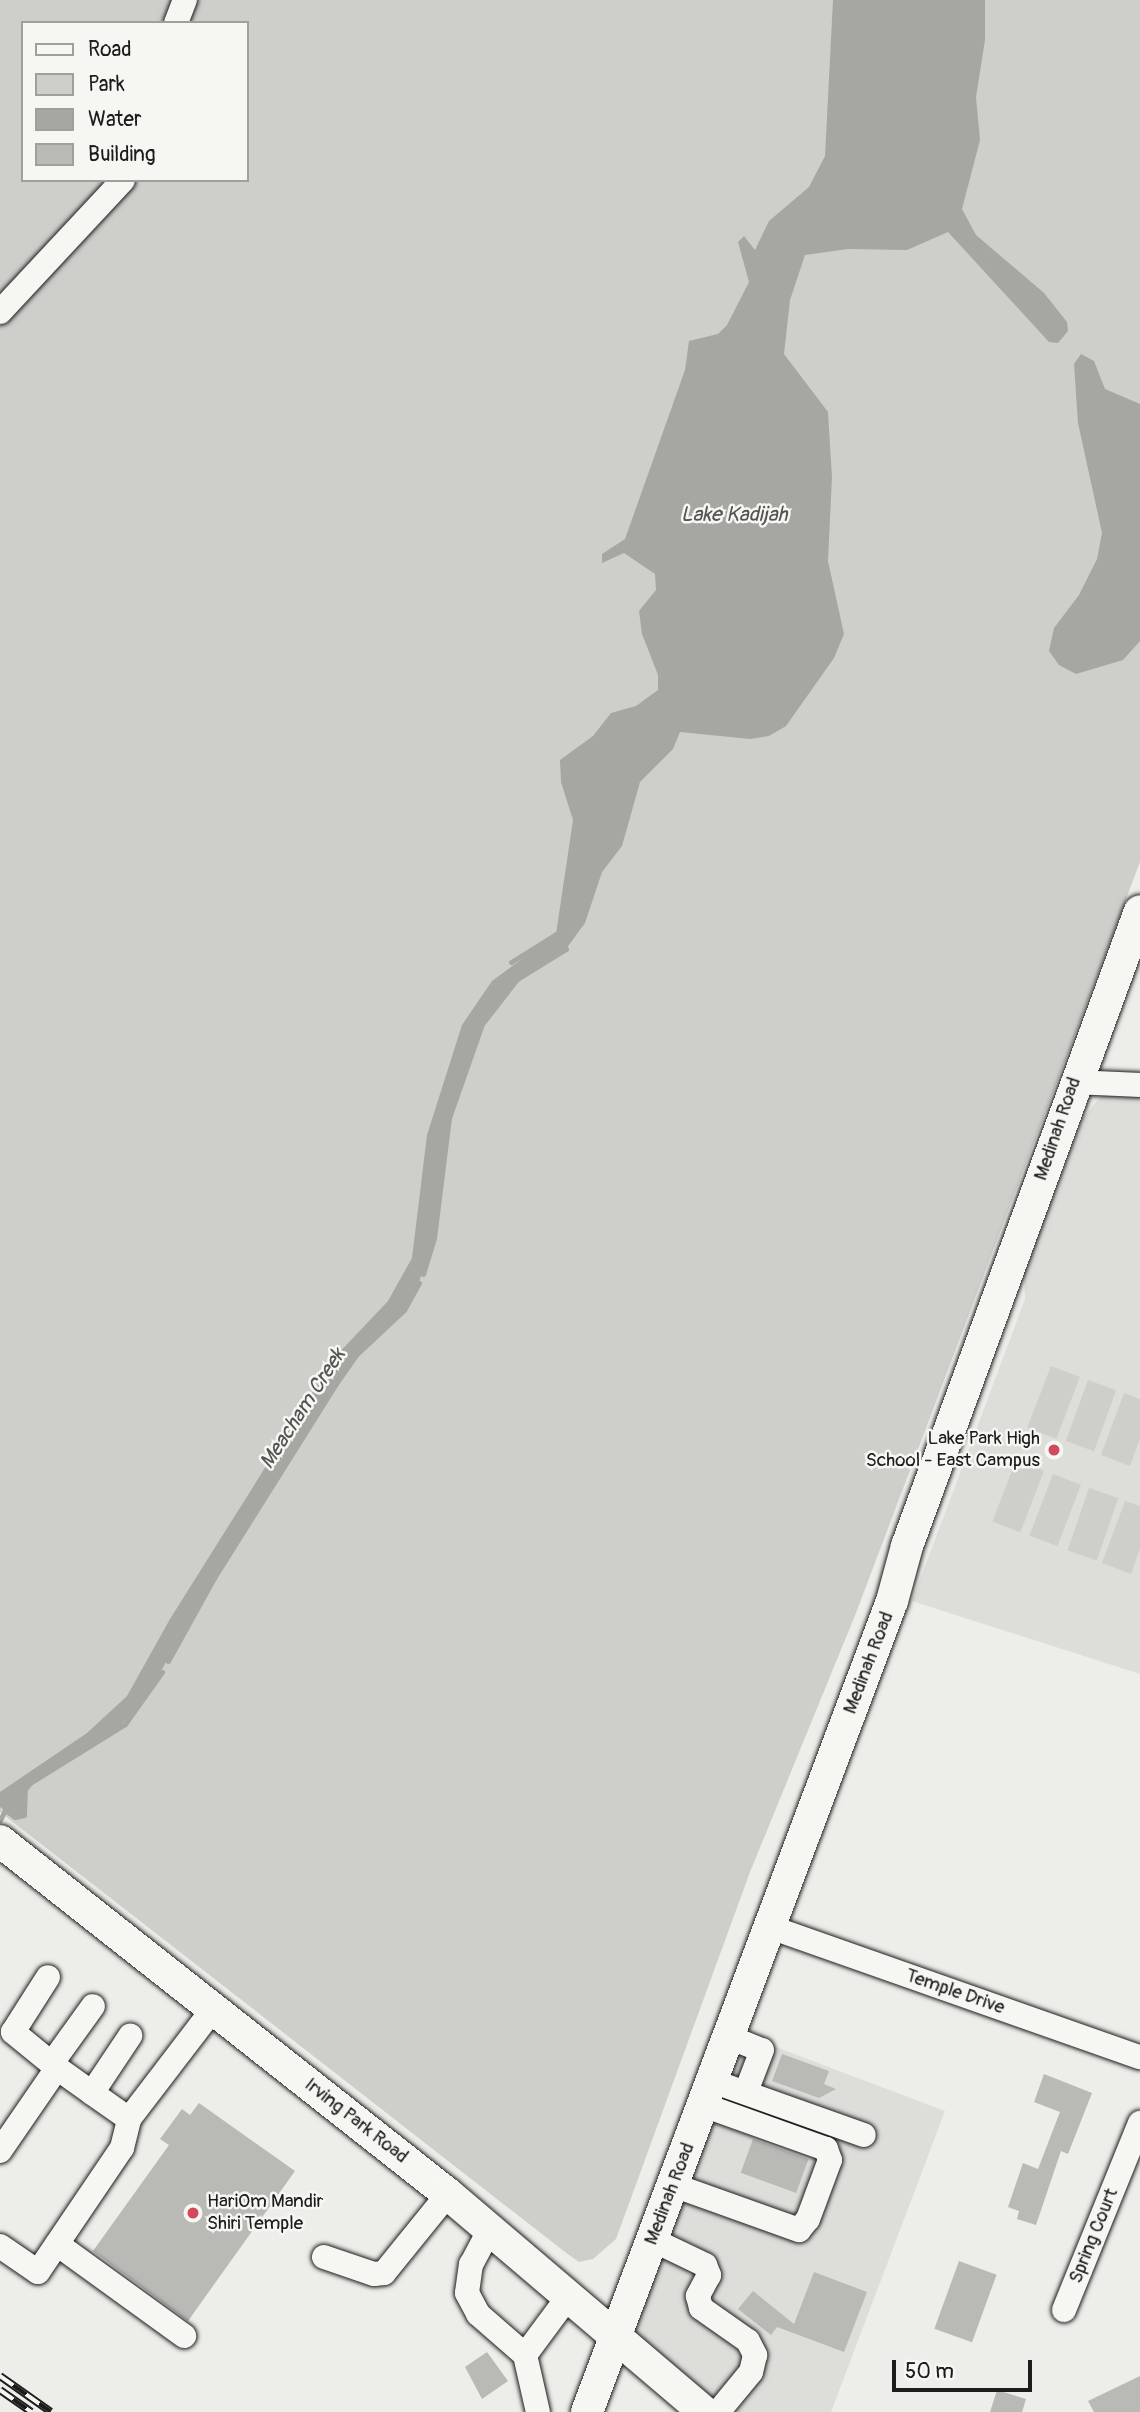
<!DOCTYPE html>
<style>
body{margin:0}
#map{position:relative;width:1140px;height:2412px;overflow:hidden;background:#edede9;font-family:Pangolin,sans-serif}
div>[style]{position:absolute}
.built>*{inset:0;background:#ddddda}
.green>*{inset:0;background:#cececb;transform-origin:0 0}
.water>*{inset:0;background:#a6a6a3}
.stream>*{height:5px;margin:-2.5px;padding:0 2.5px;transform-origin:2.5px;border-radius:2.5px;background:#a6a6a3}
.building>*{inset:0;background:#b9b9b6;transform-origin:0 0}
.roads{filter:drop-shadow(0 0 2px #1c1c1c) drop-shadow(0 0 2px #1c1c1c)}
.minor>*{height:24px;margin:-12px;padding:0 12px;transform-origin:12px;border-radius:12px;background:#f6f6f2}
.major>*{height:32px;margin:-16px;padding:0 16px;transform-origin:16px;border-radius:16px;background:#f6f6f2}
.rail>*{height:8px;margin-top:-4px;transform-origin:0;background:repeating-linear-gradient(90deg,#f6f6f2 0 16px,#1c1c1c 0 32px);box-sizing:border-box;border-block:2px solid #1c1c1c}
.dots>*{width:19px;height:19px;translate:-50% -50%;box-sizing:border-box;border:4px solid #f6f6f2;border-radius:50%}
span{translate:-50% -50%;white-space:nowrap;text-align:center;line-height:1.15;-webkit-text-stroke:5px #f6f6f2;paint-order:stroke}
.street-label{font-size:19px;color:#1c1c1c}
.poi-label{font-size:19px;color:#1c1c1c}
.right{translate:-100% -50%;text-align:right}
.left{translate:0 -50%;text-align:left}
.water-label{font-size:21px;color:#535352;font-style:italic}
.legend{position:absolute;left:21px;top:21px;width:228px;height:161px;box-sizing:border-box;background:#f6f6f2;border:2px solid #9f9f9c;margin:0;padding:9px 12px;list-style:none;font-size:21px;color:#1c1c1c}
.legend li{display:flex;align-items:center;gap:14px;height:35px}
.legend b{width:35px;border:2px solid #9f9f9c}
.scale{position:absolute;left:892px;top:2360px;width:140px;height:32px;box-sizing:border-box;border:4px solid #1c1c1c;border-top:0;padding-left:9px;font-size:21px;line-height:24px;white-space:nowrap;color:#1c1c1c;-webkit-text-stroke:5px #f6f6f2;paint-order:stroke}
</style>
<div id="map">
<div class="built">
<div style="clip-path:polygon(1140px 1094px,1140px 1674px,912px 1601px,1025px 1299px,1024px 1276px,1083px 1118px,1102px 1095px)"></div>
<div style="clip-path:polygon(739px 2033px,945px 2111px,831px 2412px,723px 2412px,630px 2327px)"></div>
</div>
<div class="green">
<div style="clip-path:polygon(evenodd,0 0,1140px 0,1140px 862px,856px 1613px,750px 1872px,616px 2239px,593px 2259px,579px 2262px,565px 2252px,0 1812px,0 0,23px 23px,247px 23px,247px 180px,23px 180px,23px 23px)"></div>
<div style="left:1051px;top:1366px;width:31px;height:66px;rotate:21deg"></div>
<div style="left:1088px;top:1380px;width:30px;height:65px;rotate:20deg"></div>
<div style="clip-path:polygon(1124px 1393px,1140px 1399px,1140px 1439px,1130px 1466px,1101px 1455px)"></div>
<div style="left:1016px;top:1460px;width:30px;height:66px;rotate:21deg"></div>
<div style="left:1053px;top:1474px;width:30px;height:66px;rotate:21deg"></div>
<div style="left:1089px;top:1488px;width:31px;height:66px;rotate:19deg"></div>
<div style="clip-path:polygon(1125px 1501px,1140px 1506px,1140px 1549px,1131px 1574px,1102px 1563px)"></div>
</div>
<div class="water">
<div style="clip-path:polygon(833px 0,985px 0,985px 40px,976px 97px,980px 140px,962px 209px,976px 235px,1044px 293px,1067px 322px,1068px 331px,1058px 343px,1049px 342px,948px 232px,907px 250px,848px 249px,805px 255px,790px 300px,784px 354px,828px 412px,832px 477px,828px 561px,844px 634px,834px 658px,786px 726px,769px 736px,750px 739px,680px 732px,673px 749px,640px 782px,622px 846px,602px 872px,585px 923px,566px 949px,517px 979px,482px 1024px,449px 1118px,434px 1238px,417px 1288px,404px 1310px,357px 1354px,335px 1385px,214px 1578px,141px 1706px,109px 1736px,30px 1783px,25px 1789px,24px 1815px,15px 1817px,0 1807px,0 1792px,87px 1733px,127px 1696px,170px 1619px,334px 1358px,388px 1301px,412px 1258px,427px 1135px,462px 1025px,492px 981px,556px 934px,573px 820px,561px 782px,560px 760px,593px 736px,611px 713px,636px 706px,658px 690px,658px 675px,642px 634px,639px 611px,656px 590px,655px 574px,624px 553px,602px 563px,602px 554px,625px 539px,685px 370px,689px 341px,718px 334px,727px 325px,749px 282px,738px 242px,744px 236px,755px 250px,769px 221px,809px 187px,825px 156px)"></div>
<div style="clip-path:polygon(1081px 354px,1094px 361px,1105px 389px,1140px 404px,1140px 641px,1123px 660px,1076px 674px,1059px 665px,1049px 651px,1054px 628px,1079px 595px,1097px 559px,1102px 533px,1078px 423px,1074px 364px)"></div>
</div>
<div class="stream">
<div style="left:423px;top:1274px;width:38px;rotate:-73deg"></div>
<div style="left:434px;top:1238px;width:121px;rotate:-82.9deg"></div>
<div style="left:449px;top:1118px;width:100px;rotate:-70.7deg"></div>
<div style="left:482px;top:1024px;width:57px;rotate:-52.1deg"></div>
<div style="left:517px;top:979px;width:57px;rotate:-31.5deg"></div>
<div style="left:566px;top:949px;width:18px;rotate:-124deg"></div>
<div style="left:556px;top:934px;width:53px;rotate:148.1deg"></div>
<div style="left:168px;top:1661px;width:95px;rotate:-61deg"></div>
<div style="left:214px;top:1578px;width:228px;rotate:-57.9deg"></div>
<div style="left:335px;top:1385px;width:38px;rotate:-55deg"></div>
<div style="left:357px;top:1354px;width:64px;rotate:-43.1deg"></div>
<div style="left:404px;top:1310px;width:31px;rotate:-61deg"></div>
<div style="left:0;top:1820px;width:11px;rotate:-63deg"></div>
<div style="left:5px;top:1810px;width:12px;rotate:35deg"></div>
<div style="left:15px;top:1817px;width:9px;rotate:-13deg"></div>
<div style="left:24px;top:1815px;width:26px;rotate:-88deg"></div>
<div style="left:25px;top:1789px;width:8px;rotate:-50deg"></div>
<div style="left:30px;top:1783px;width:112px;rotate:-31.8deg"></div>
<div style="left:125px;top:1724px;width:64px;rotate:-54.6deg"></div>
</div>
<div class="building">
<div style="clip-path:polygon(782px 2054px,829px 2071px,824px 2084px,836px 2089px,819px 2098px,772px 2081px)"></div>
<div style="clip-path:polygon(1044px 2074px,1092px 2093px,1068px 2154px,1061px 2151px,1036px 2225px,1017px 2219px,1019px 2211px,1008px 2207px,1023px 2163px,1038px 2169px,1060px 2112px,1034px 2102px)"></div>
<div style="clip-path:polygon(199px 2103px,295px 2171px,188px 2321px,93px 2251px,169px 2145px,160px 2139px,182px 2109px,190px 2115px)"></div>
<div style="left:753px;top:2139px;width:59px;height:36px;rotate:20deg"></div>
<div style="left:959px;top:2261px;width:40px;height:72px;rotate:20deg"></div>
<div style="clip-path:polygon(814px 2272px,867px 2292px,844px 2352px,777px 2327px,771px 2335px,738px 2309px,753px 2291px,794px 2324px)"></div>
<div style="clip-path:polygon(487px 2352px,508px 2381px,482px 2399px,465px 2367px)"></div>
<div style="clip-path:polygon(1140px 2376px,1140px 2412px,1094px 2412px,1088px 2401px)"></div>
<div style="clip-path:polygon(997px 2390px,1026px 2399px,1022px 2412px,990px 2412px)"></div>
</div>
<div class="roads">
<div class="minor">
<div style="left:176px;top:23px;width:25px;rotate:-69deg"></div>
<div style="left:0;top:312px;width:180px;rotate:-47deg"></div>
<div style="left:1074px;top:1082px;width:66px;rotate:2.6deg"></div>
<div style="left:770px;top:1927px;width:392px;rotate:19.4deg"></div>
<div style="left:729px;top:2037px;width:35px;rotate:22deg"></div>
<div style="left:762px;top:2050px;width:45px;rotate:110.9deg"></div>
<div style="left:52px;top:2063px;width:70px;rotate:-54.3deg"></div>
<div style="left:57px;top:2068px;width:43px;rotate:35.5deg"></div>
<div style="left:712px;top:2081px;width:161px;rotate:19.6deg"></div>
<div style="left:129px;top:2119px;width:45px;rotate:-144.9deg"></div>
<div style="left:92px;top:2093px;width:69px;rotate:-56.3deg"></div>
<div style="left:0;top:2151px;width:101px;rotate:-55.5deg"></div>
<div style="left:57px;top:2068px;width:57px;rotate:-140.7deg"></div>
<div style="left:13px;top:2032px;width:65px;rotate:-57.5deg"></div>
<div style="left:673px;top:2185px;width:134px;rotate:19.7deg"></div>
<div style="left:799px;top:2230px;width:14px;rotate:-51deg"></div>
<div style="left:808px;top:2219px;width:63px;rotate:-69.6deg"></div>
<div style="left:830px;top:2160px;width:12px;rotate:-110deg"></div>
<div style="left:826px;top:2149px;width:131px;rotate:-160.3deg"></div>
<div style="left:490px;top:2229px;width:40px;rotate:118deg"></div>
<div style="left:471px;top:2264px;width:29px;rotate:98deg"></div>
<div style="left:467px;top:2293px;width:24px;rotate:62deg"></div>
<div style="left:478px;top:2314px;width:62px;rotate:41.1deg"></div>
<div style="left:525px;top:2355px;width:58px;rotate:77.2deg"></div>
<div style="left:653px;top:2240px;width:58px;rotate:25.7deg"></div>
<div style="left:705px;top:2265px;width:11px;rotate:68deg"></div>
<div style="left:709px;top:2275px;width:24px;rotate:118deg"></div>
<div style="left:698px;top:2296px;width:12px;rotate:76deg"></div>
<div style="left:701px;top:2308px;width:57px;rotate:35.1deg"></div>
<div style="left:748px;top:2341px;width:16px;rotate:63deg"></div>
<div style="left:755px;top:2355px;width:17px;rotate:103deg"></div>
<div style="left:751px;top:2372px;width:52px;rotate:129.5deg"></div>
<div style="left:57px;top:2244px;width:157px;rotate:35.9deg"></div>
<div style="left:0;top:2246px;width:46px;rotate:34.4deg"></div>
<div style="left:38px;top:2272px;width:150px;rotate:-55.9deg"></div>
<div style="left:122px;top:2148px;width:30px;rotate:-76deg"></div>
<div style="left:129px;top:2119px;width:138px;rotate:-52.6deg"></div>
<div style="left:324px;top:2257px;width:53px;rotate:18.8deg"></div>
<div style="left:374px;top:2274px;width:10px;rotate:-6deg"></div>
<div style="left:384px;top:2273px;width:102px;rotate:-51deg"></div>
<div style="left:1064px;top:2310px;width:202px;rotate:-67.9deg"></div>
<div style="left:525px;top:2355px;width:72px;rotate:-53.4deg"></div>
</div>
<div class="major">
<div style="left:0;top:1841px;width:570px;rotate:38.24deg"></div>
<div style="left:448px;top:2194px;width:336px;rotate:40.4deg"></div>
<div style="left:587px;top:2412px;width:866px;rotate:-69.39deg"></div>
<div style="left:892px;top:1601px;width:57px;rotate:-74.7deg"></div>
<div style="left:907px;top:1546px;width:676px;rotate:-69.85deg"></div>
</div>
</div>
<div class="rail">
<div style="left:0;top:2376px;width:62px;rotate:35.2deg"></div>
<div style="left:0;top:2390px;width:38px;rotate:35deg"></div>
</div>
<div class="dots">
<div style="left:1054px;top:1450px;background:#d1495b"></div>
<div style="left:193px;top:2213px;background:#d1495b"></div>
</div>
<div class="street-label">
<span style="left:1058px;top:1129px;rotate:-71deg">Medinah Road</span>
<span style="left:869px;top:1663px;rotate:-69deg">Medinah Road</span>
<span style="left:955px;top:1992px;rotate:19deg">Temple Drive</span>
<span style="left:356px;top:2121px;rotate:38deg">Irving Park Road</span>
<span style="left:670px;top:2194px;rotate:-69deg">Medinah Road</span>
<span style="left:1094px;top:2236px;rotate:-68deg">Spring Court</span>
</div>
<div class="poi-label">
<span class="right" style="left:1040px;top:1450px">Lake Park High<br>School - East Campus</span>
<span class="left" style="left:207px;top:2213px">HariOm Mandir<br>Shiri Temple</span>
</div>
<div class="water-label">
<span style="left:734px;top:515px">Lake Kadijah</span>
<span style="left:303px;top:1409px;rotate:-57deg">Meacham Creek</span>
</div>
<ul class="legend">
<li><b style="height:9px;background:#f6f6f2"></b>Road</li>
<li><b style="height:19px;background:#cececb"></b>Park</li>
<li><b style="height:19px;background:#a6a6a3"></b>Water</li>
<li><b style="height:19px;background:#b9b9b6"></b>Building</li>
</ul>
<div class="scale">50 m</div>
</div>
